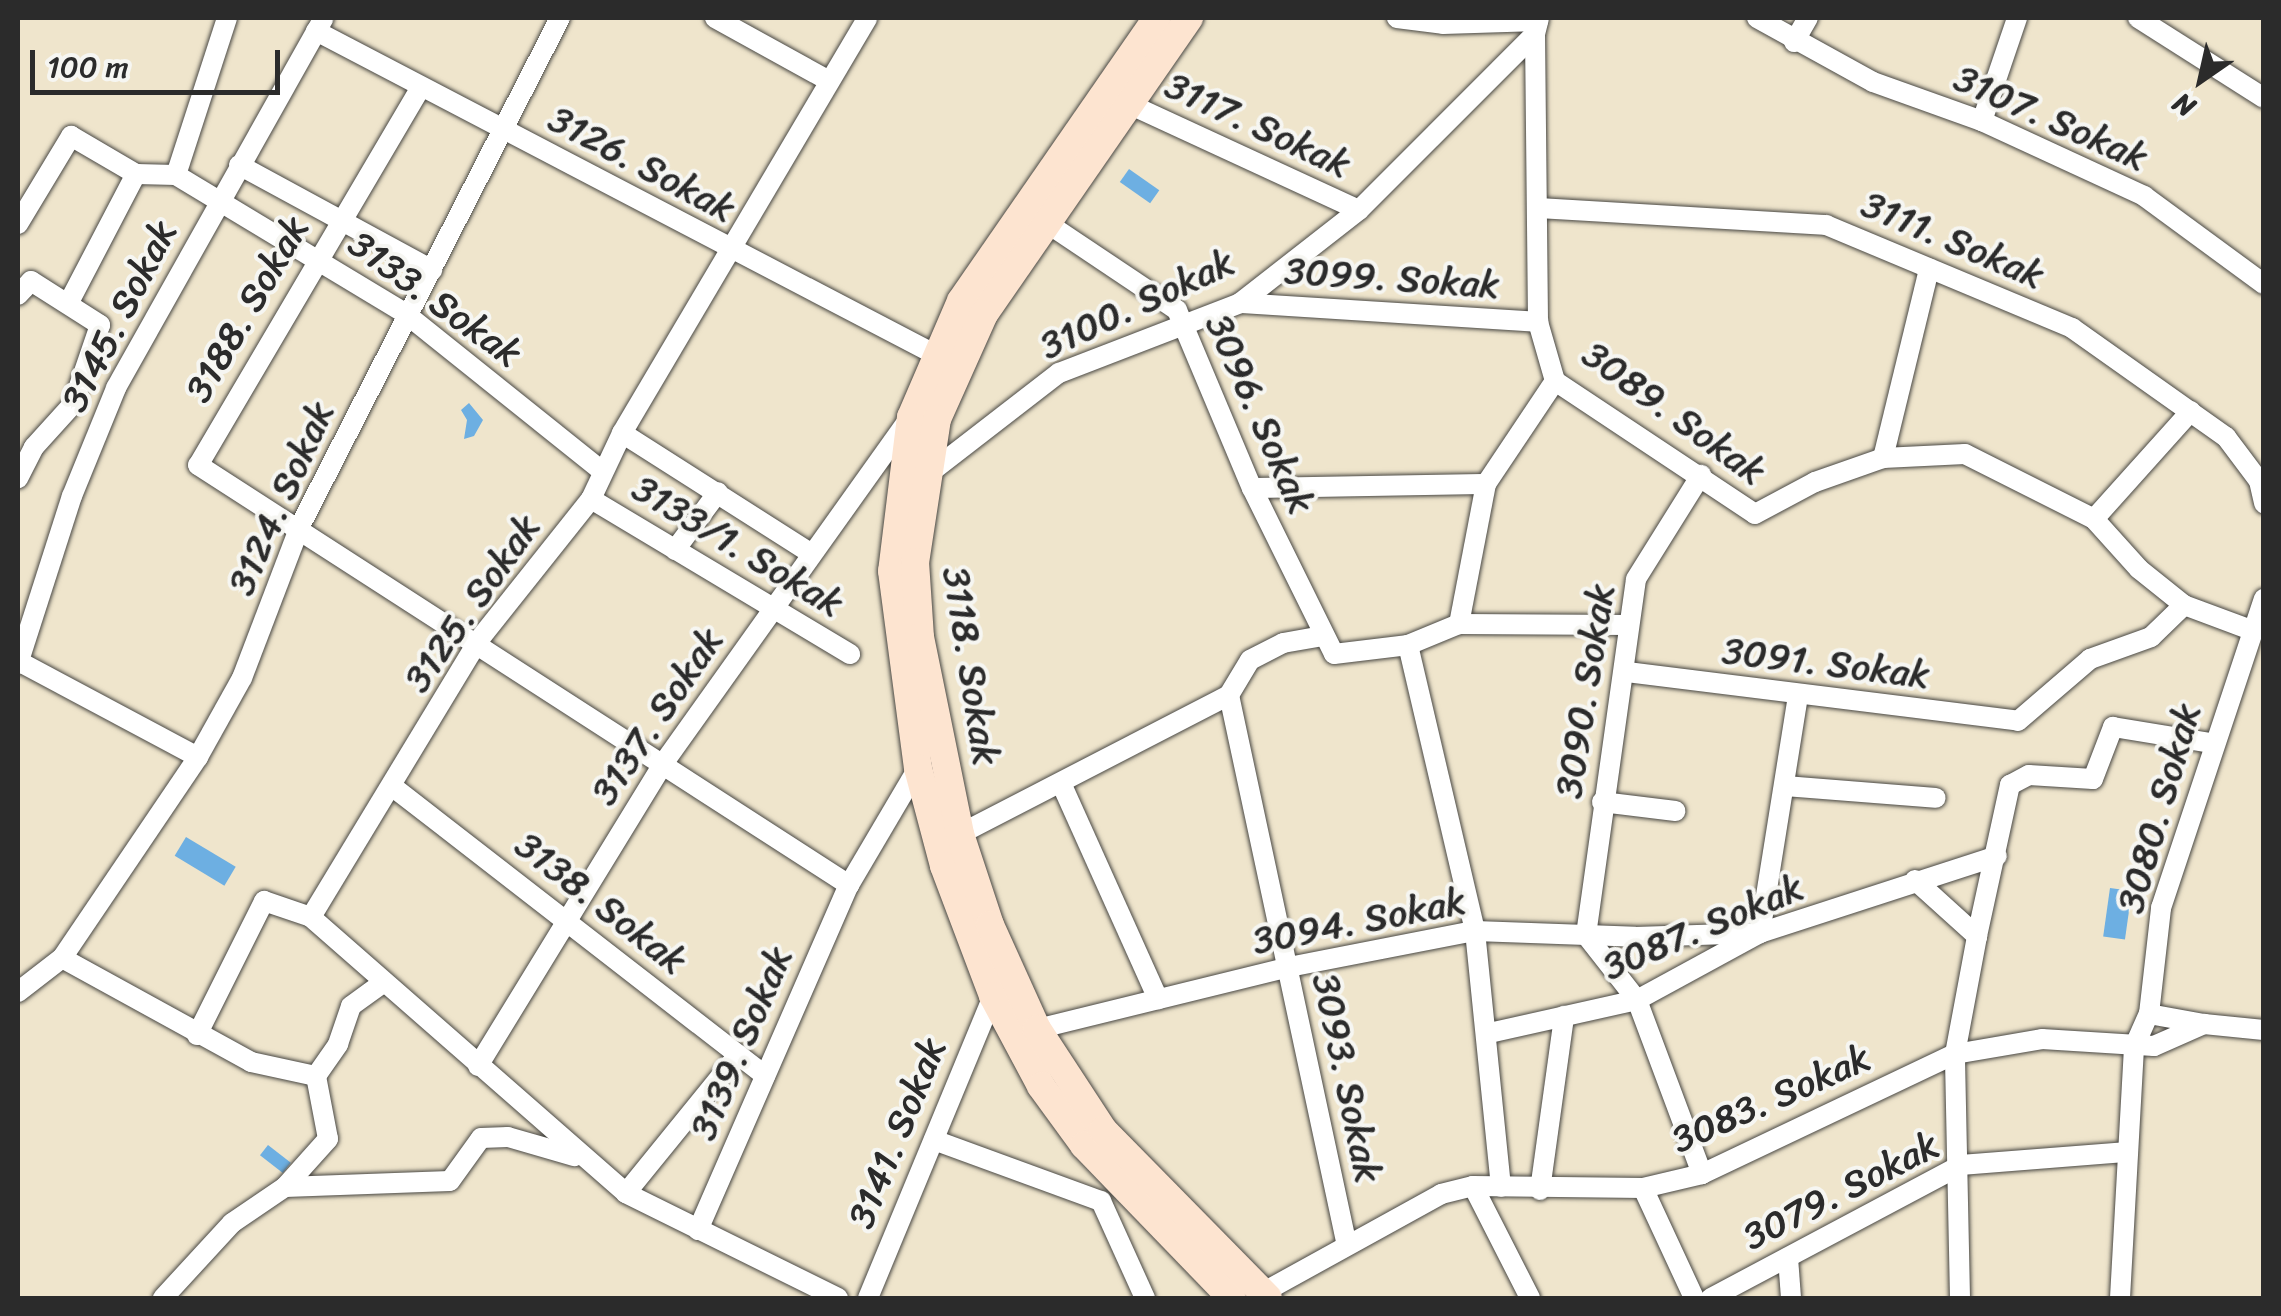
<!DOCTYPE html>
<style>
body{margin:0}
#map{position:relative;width:2281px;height:1316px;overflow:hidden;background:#efe5cc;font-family:Sriracha,sans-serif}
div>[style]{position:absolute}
.water>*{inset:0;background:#6dafe2;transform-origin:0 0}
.roads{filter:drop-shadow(0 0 2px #484743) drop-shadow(0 0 2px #484743)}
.minor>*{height:20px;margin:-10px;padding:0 10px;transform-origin:10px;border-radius:10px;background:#fff}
.secondary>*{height:28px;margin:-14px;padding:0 14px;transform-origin:14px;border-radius:14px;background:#fde4d0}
span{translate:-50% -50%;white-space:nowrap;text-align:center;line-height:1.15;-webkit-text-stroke:8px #f6f6f2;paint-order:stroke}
.street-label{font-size:38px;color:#2b2b2b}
.frame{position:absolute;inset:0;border:20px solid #2b2b2b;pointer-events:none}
.north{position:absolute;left:2151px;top:30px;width:100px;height:100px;-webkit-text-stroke:8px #f6f6f2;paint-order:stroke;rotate:214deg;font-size:28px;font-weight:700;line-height:40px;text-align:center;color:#2b2b2b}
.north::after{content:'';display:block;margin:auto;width:35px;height:45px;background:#2b2b2b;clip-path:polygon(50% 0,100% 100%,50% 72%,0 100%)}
.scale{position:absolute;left:30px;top:50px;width:250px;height:45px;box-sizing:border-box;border:5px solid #2b2b2b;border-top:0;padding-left:12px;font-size:30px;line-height:35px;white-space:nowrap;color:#2b2b2b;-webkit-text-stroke:8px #f6f6f2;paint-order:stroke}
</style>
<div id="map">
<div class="water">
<div style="left:1129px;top:169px;width:37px;height:16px;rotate:35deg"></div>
<div style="clip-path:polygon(469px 403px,483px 420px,474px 436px,464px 439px,467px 420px,461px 410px)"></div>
<div style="left:186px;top:837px;width:58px;height:22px;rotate:31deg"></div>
<div style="left:2110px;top:888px;width:22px;height:49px;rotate:8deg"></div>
<div style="left:268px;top:1145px;width:29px;height:13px;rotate:38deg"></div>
</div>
<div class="roads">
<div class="minor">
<div style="left:715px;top:18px;width:130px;rotate:28.9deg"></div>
<div style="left:1397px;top:18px;width:46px;rotate:7.4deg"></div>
<div style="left:1443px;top:24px;width:95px;rotate:-1.8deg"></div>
<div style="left:1757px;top:18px;width:132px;rotate:28.9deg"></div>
<div style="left:1873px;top:82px;width:116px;rotate:19.7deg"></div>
<div style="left:1982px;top:121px;width:179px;rotate:24.8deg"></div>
<div style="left:2144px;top:196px;width:149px;rotate:36.3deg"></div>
<div style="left:2138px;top:18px;width:149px;rotate:32.4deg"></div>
<div style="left:316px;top:31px;width:700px;rotate:27.59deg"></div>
<div style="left:1535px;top:34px;width:288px;rotate:89.4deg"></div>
<div style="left:1538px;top:322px;width:61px;rotate:73.9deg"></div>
<div style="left:1555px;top:381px;width:240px;rotate:33.6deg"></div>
<div style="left:1755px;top:514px;width:68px;rotate:-28.1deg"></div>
<div style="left:1815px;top:482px;width:72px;rotate:-19.4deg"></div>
<div style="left:1883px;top:458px;width:82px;rotate:-2.8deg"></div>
<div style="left:1965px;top:454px;width:144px;rotate:26.7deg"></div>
<div style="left:2094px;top:519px;width:67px;rotate:48deg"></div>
<div style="left:2139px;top:569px;width:58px;rotate:38.7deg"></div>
<div style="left:2184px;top:605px;width:72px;rotate:20.5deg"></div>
<div style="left:2251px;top:630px;width:14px;rotate:-17deg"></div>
<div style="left:1794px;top:42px;width:28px;rotate:-60deg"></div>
<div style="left:421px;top:87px;width:439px;rotate:120.5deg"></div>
<div style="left:198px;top:465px;width:775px;rotate:32.83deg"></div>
<div style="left:1127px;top:103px;width:255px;rotate:24.8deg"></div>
<div style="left:1982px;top:121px;width:109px;rotate:-71.2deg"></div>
<div style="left:239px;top:165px;width:220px;rotate:28.5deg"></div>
<div style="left:176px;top:175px;width:165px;rotate:-72deg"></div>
<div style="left:1540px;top:208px;width:287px;rotate:3.4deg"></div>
<div style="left:1826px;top:225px;width:267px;rotate:22.7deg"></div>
<div style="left:2072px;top:328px;width:189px;rotate:35.3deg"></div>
<div style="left:2226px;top:437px;width:55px;rotate:53.1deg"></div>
<div style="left:2259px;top:481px;width:23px;rotate:77deg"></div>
<div style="left:1044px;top:221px;width:160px;rotate:33.8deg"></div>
<div style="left:1177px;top:310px;width:193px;rotate:67.2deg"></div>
<div style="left:1252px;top:488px;width:185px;rotate:63.7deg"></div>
<div style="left:1334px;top:654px;width:75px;rotate:-6.9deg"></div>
<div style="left:1408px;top:645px;width:55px;rotate:-22.4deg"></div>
<div style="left:1459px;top:624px;width:169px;rotate:0.3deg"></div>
<div style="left:18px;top:224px;width:103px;rotate:-58.9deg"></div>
<div style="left:71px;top:136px;width:75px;rotate:30.3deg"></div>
<div style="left:136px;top:174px;width:40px;rotate:1.4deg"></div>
<div style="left:176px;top:175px;width:269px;rotate:31.1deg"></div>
<div style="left:406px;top:314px;width:250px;rotate:38.7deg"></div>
<div style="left:18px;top:295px;width:19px;rotate:-47deg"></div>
<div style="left:31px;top:281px;width:82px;rotate:32.5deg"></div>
<div style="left:100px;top:325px;width:83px;rotate:108.9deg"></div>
<div style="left:73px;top:404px;width:58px;rotate:132.2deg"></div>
<div style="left:34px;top:447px;width:35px;rotate:117deg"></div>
<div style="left:1240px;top:303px;width:299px;rotate:3.6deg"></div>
<div style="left:68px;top:304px;width:147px;rotate:-62.4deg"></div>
<div style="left:622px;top:433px;width:225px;rotate:32.5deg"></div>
<div style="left:1883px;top:458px;width:195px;rotate:-76.3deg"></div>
<div style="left:923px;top:478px;width:172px;rotate:-37.7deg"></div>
<div style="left:1059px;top:373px;width:194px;rotate:-21.1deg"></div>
<div style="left:1240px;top:303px;width:151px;rotate:-38deg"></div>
<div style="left:1359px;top:210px;width:249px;rotate:-45deg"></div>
<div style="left:1535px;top:34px;width:16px;rotate:-76deg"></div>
<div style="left:1252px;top:488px;width:234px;rotate:-1deg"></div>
<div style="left:591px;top:499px;width:302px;rotate:30.9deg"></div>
<div style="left:2094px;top:519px;width:145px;rotate:-48.1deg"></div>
<div style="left:675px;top:550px;width:72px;rotate:-53.4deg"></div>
<div style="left:1459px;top:624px;width:143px;rotate:-79.1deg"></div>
<div style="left:1486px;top:484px;width:124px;rotate:-56.2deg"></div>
<div style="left:1408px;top:645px;width:294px;rotate:76.8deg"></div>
<div style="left:1475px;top:931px;width:257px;rotate:84.2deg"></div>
<div style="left:18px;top:661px;width:204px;rotate:28.1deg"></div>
<div style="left:18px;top:664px;width:176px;rotate:-72.2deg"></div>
<div style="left:72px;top:496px;width:117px;rotate:-67.8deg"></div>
<div style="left:116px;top:388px;width:424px;rotate:-60.7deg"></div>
<div style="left:1627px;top:672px;width:394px;rotate:7.1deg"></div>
<div style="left:2018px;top:721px;width:95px;rotate:-40.7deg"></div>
<div style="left:2090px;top:659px;width:65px;rotate:-19.8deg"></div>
<div style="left:2151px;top:637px;width:46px;rotate:-44.1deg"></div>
<div style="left:1229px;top:695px;width:558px;rotate:77.91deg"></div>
<div style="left:1061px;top:783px;width:237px;rotate:65.8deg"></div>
<div style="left:1785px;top:786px;width:151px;rotate:4.5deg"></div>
<div style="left:393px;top:787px;width:471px;rotate:37.8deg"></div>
<div style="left:1602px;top:802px;width:74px;rotate:7deg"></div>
<div style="left:960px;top:834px;width:303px;rotate:-27.3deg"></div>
<div style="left:1229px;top:695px;width:41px;rotate:-59deg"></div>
<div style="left:1250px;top:660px;width:37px;rotate:-27deg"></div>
<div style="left:1283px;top:643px;width:41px;rotate:-9.9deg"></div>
<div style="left:1915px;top:880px;width:84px;rotate:42.1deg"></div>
<div style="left:1977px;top:936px;width:155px;rotate:-77.7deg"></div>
<div style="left:2010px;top:785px;width:21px;rotate:-28deg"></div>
<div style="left:2029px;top:775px;width:64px;rotate:3.6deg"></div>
<div style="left:2093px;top:779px;width:56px;rotate:-69deg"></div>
<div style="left:2113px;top:727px;width:99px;rotate:9.3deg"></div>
<div style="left:1760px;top:933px;width:240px;rotate:-80.9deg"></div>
<div style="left:1586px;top:935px;width:359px;rotate:-82deg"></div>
<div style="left:1636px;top:579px;width:123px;rotate:-58deg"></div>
<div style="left:1586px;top:935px;width:83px;rotate:51.9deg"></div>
<div style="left:1637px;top:1000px;width:186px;rotate:69.5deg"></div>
<div style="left:62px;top:958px;width:216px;rotate:28.8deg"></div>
<div style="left:251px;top:1062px;width:66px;rotate:12.2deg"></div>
<div style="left:316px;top:1076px;width:64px;rotate:79.2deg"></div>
<div style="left:328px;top:1139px;width:64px;rotate:131.9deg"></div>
<div style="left:18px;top:992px;width:56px;rotate:-37.7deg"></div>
<div style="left:62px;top:958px;width:243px;rotate:-55.9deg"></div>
<div style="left:198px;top:757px;width:90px;rotate:-60.9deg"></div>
<div style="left:242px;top:678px;width:163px;rotate:-69.1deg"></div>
<div style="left:300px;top:526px;width:571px;rotate:-62.9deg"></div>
<div style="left:2204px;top:1024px;width:56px;rotate:-169.7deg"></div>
<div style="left:2149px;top:1014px;width:107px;rotate:-83.5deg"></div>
<div style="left:2161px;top:908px;width:326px;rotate:-71.6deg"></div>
<div style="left:1037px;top:1029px;width:260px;rotate:-13.8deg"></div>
<div style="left:1289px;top:967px;width:189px;rotate:-11deg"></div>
<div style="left:1475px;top:931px;width:160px;rotate:2.1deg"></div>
<div style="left:1635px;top:937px;width:125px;rotate:-1.8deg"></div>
<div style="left:1489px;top:1033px;width:152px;rotate:-12.6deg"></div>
<div style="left:1637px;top:1000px;width:140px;rotate:-28.6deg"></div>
<div style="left:1760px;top:933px;width:249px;rotate:-18deg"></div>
<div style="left:197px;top:1035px;width:150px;rotate:-63.4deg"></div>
<div style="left:264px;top:901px;width:50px;rotate:18.8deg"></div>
<div style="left:478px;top:1066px;width:358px;rotate:-58.5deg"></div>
<div style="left:665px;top:761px;width:422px;rotate:-54.5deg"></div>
<div style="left:316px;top:1076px;width:39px;rotate:-55deg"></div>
<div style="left:338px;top:1044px;width:40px;rotate:-71.1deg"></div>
<div style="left:351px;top:1006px;width:39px;rotate:-36deg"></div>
<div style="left:934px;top:1140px;width:178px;rotate:20.1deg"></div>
<div style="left:1101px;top:1201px;width:107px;rotate:65.6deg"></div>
<div style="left:1473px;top:1186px;width:126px;rotate:63deg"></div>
<div style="left:1643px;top:1188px;width:121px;rotate:65.1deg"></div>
<div style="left:1540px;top:1190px;width:176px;rotate:-82.1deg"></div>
<div style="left:626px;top:1193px;width:178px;rotate:-50.9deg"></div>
<div style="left:698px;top:1230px;width:377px;rotate:-66.4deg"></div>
<div style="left:849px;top:885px;width:136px;rotate:-59.5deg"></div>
<div style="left:1788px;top:1258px;width:40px;rotate:85.7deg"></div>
<div style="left:1262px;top:1293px;width:205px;rotate:-28.9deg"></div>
<div style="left:1441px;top:1194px;width:33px;rotate:-14deg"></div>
<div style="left:1473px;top:1186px;width:170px;rotate:0.7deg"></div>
<div style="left:1643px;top:1188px;width:61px;rotate:-13.3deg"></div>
<div style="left:1702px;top:1174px;width:280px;rotate:-25.4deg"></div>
<div style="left:1955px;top:1054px;width:88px;rotate:-9.8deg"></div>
<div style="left:2042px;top:1039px;width:112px;rotate:3.6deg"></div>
<div style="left:2154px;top:1046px;width:55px;rotate:-23.7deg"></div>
<div style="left:2204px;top:1024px;width:60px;rotate:5.7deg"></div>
<div style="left:163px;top:1298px;width:102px;rotate:-47.4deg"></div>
<div style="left:232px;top:1223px;width:64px;rotate:-34.2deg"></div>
<div style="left:285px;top:1187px;width:165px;rotate:-2.1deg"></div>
<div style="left:450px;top:1181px;width:53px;rotate:-54.2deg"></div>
<div style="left:481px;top:1138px;width:27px;rotate:-2deg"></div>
<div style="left:508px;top:1137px;width:69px;rotate:16.1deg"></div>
<div style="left:838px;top:1298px;width:237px;rotate:-153.7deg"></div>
<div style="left:626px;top:1193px;width:419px;rotate:-138.8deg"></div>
<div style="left:311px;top:917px;width:323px;rotate:-58.8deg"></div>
<div style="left:478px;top:641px;width:181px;rotate:-51.5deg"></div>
<div style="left:591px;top:499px;width:73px;rotate:-64.8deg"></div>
<div style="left:622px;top:433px;width:482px;rotate:-59.4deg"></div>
<div style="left:868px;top:1298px;width:327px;rotate:-67.5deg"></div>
<div style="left:1711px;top:1298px;width:283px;rotate:-28deg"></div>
<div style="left:1961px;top:1165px;width:167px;rotate:-4.5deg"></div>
<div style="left:1960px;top:1298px;width:244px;rotate:-91.2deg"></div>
<div style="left:1955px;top:1054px;width:120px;rotate:-79.4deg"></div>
<div style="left:2120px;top:1298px;width:251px;rotate:-86.8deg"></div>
<div style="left:2134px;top:1047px;width:36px;rotate:-66deg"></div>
</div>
<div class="secondary">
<div style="left:1157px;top:18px;width:344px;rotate:124.7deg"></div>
<div style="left:961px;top:301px;width:126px;rotate:113.3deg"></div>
<div style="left:911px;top:417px;width:155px;rotate:97deg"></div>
<div style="left:892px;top:571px;width:199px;rotate:82.5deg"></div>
<div style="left:918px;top:768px;width:101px;rotate:75.1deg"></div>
<div style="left:944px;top:866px;width:139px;rotate:69.3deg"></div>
<div style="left:993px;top:996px;width:102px;rotate:61.9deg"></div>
<div style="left:1041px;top:1086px;width:73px;rotate:53.9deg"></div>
<div style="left:1084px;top:1145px;width:213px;rotate:46deg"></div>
<div style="left:1189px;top:18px;width:360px;rotate:124.7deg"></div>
<div style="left:984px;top:314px;width:115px;rotate:114.1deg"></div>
<div style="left:937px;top:419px;width:145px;rotate:98.7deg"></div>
<div style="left:915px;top:562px;width:75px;rotate:86.2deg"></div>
<div style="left:920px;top:637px;width:201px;rotate:78.5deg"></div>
<div style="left:960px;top:834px;width:96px;rotate:71.8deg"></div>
<div style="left:990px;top:925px;width:114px;rotate:65.7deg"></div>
<div style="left:1037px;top:1029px;width:121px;rotate:56.8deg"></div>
<div style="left:1103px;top:1130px;width:235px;rotate:45.5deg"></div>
</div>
</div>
<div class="street-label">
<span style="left:2051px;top:118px;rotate:24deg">3107. Sokak</span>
<span style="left:1258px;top:125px;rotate:25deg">3117. Sokak</span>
<span style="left:642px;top:164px;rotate:28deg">3126. Sokak</span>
<span style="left:1953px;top:240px;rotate:23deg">3111. Sokak</span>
<span style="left:1392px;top:278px;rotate:4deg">3099. Sokak</span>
<span style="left:435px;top:299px;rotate:36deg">3133. Sokak</span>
<span style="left:1137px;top:304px;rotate:-25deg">3100. Sokak</span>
<span style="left:247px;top:309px;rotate:-60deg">3188. Sokak</span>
<span style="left:119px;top:316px;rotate:-63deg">3145. Sokak</span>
<span style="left:1674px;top:413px;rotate:36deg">3089. Sokak</span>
<span style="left:1260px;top:414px;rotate:66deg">3096. Sokak</span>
<span style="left:281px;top:498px;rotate:-66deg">3124. Sokak</span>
<span style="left:738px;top:546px;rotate:31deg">3133/1. Sokak</span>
<span style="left:472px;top:603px;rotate:-55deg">3125. Sokak</span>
<span style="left:1826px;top:663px;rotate:7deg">3091. Sokak</span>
<span style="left:971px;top:666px;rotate:81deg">3118. Sokak</span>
<span style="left:1585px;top:691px;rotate:-81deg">3090. Sokak</span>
<span style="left:657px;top:716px;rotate:-56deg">3137. Sokak</span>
<span style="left:2159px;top:808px;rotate:-74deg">3080. Sokak</span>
<span style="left:601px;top:903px;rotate:38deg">3138. Sokak</span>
<span style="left:1359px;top:921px;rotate:-11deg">3094. Sokak</span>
<span style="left:1703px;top:927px;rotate:-23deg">3087. Sokak</span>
<span style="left:741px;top:1043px;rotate:-67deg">3139. Sokak</span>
<span style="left:1347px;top:1078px;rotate:78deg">3093. Sokak</span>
<span style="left:1771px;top:1099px;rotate:-24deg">3083. Sokak</span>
<span style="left:897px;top:1133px;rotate:-68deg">3141. Sokak</span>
<span style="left:1841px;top:1191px;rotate:-27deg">3079. Sokak</span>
</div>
<div class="frame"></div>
<div class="north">N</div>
<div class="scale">100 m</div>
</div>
